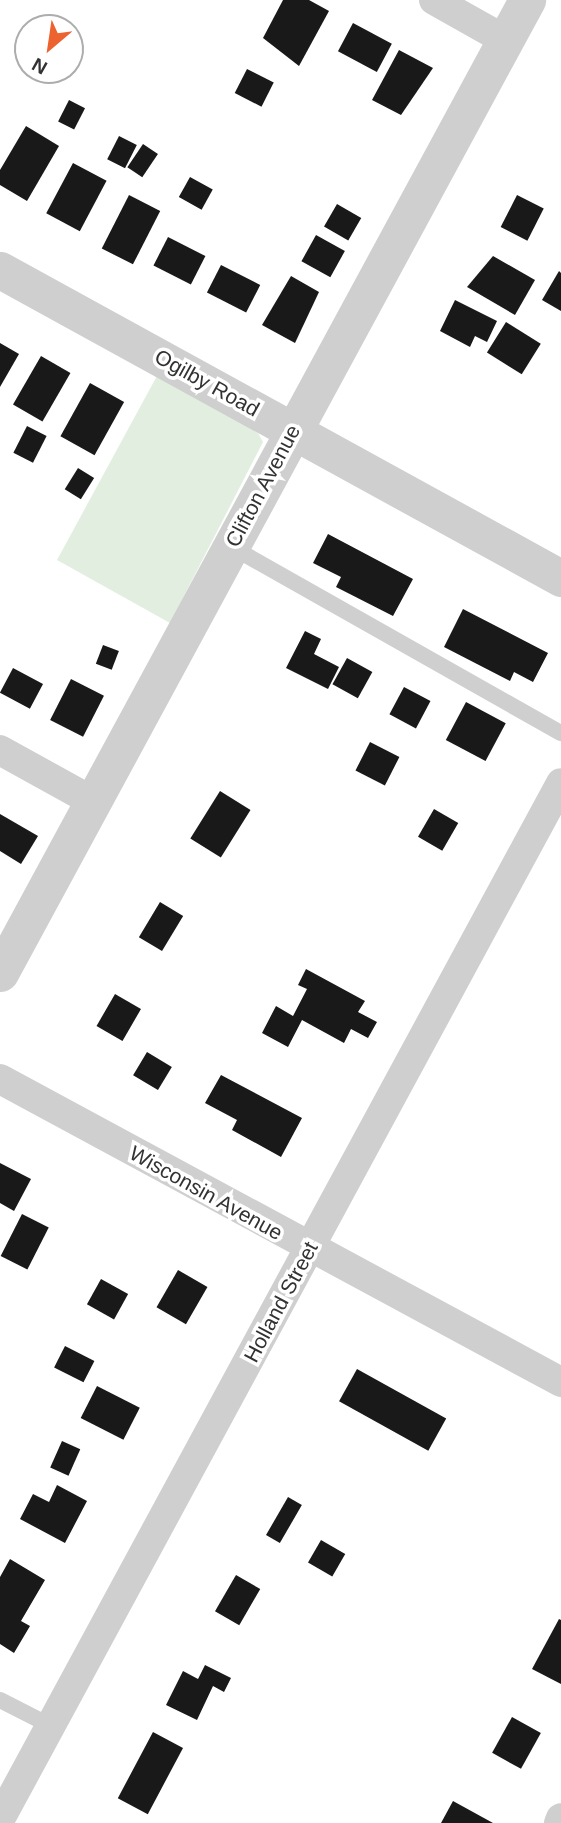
<!DOCTYPE html>
<style>
body{margin:0}
#map{position:relative;width:561px;height:1823px;overflow:hidden;background:#fff;font-family:Arial,sans-serif}
div>[style]{position:absolute}
.green>*{inset:0;background:#e2efe0}
.building>*{inset:0;background:#191919;transform-origin:0 0}
.service>*{height:16px;margin:-8px;padding:0 8px;transform-origin:8px;border-radius:8px;background:#cfcfcf}
.minor>*{height:30px;margin:-15px;padding:0 15px;transform-origin:15px;border-radius:15px;background:#cfcfcf}
.tertiary>*{height:37px;margin:-18.5px;padding:0 18.5px;transform-origin:18.5px;border-radius:18.5px;background:#cfcfcf}
span{translate:-50% -50%;white-space:nowrap;text-align:center;line-height:1.15;-webkit-text-stroke:7px #fff;paint-order:stroke}
.street-label{font-size:21px;color:#323232}
.north{position:absolute;left:14px;top:14px;width:70px;height:70px;box-sizing:border-box;background:#fff;border:2px solid #adadad;border-radius:50%;rotate:209deg;font-size:19px;font-weight:700;line-height:28px;text-align:center;color:#323232}
.north::after{content:'';display:block;margin:auto;width:24px;height:32px;background:#ec6330;clip-path:polygon(50% 0,100% 100%,50% 72%,0 100%)}
</style>
<div id="map">
<div class="green">
<div style="clip-path:polygon(158px 374px,258px 433px,263px 442px,170px 623px,57px 560px)"></div>
</div>
<div class="building">
<div style="clip-path:polygon(283px 0,309px 0,329px 11px,299px 66px,263px 38px)"></div>
<div style="left:353px;top:23px;width:44px;height:32px;rotate:28deg"></div>
<div style="clip-path:polygon(399px 50px,433px 68px,401px 115px,372px 100px)"></div>
<div style="left:247px;top:69px;width:30px;height:27px;rotate:27deg"></div>
<div style="left:69px;top:100px;width:18px;height:24px;rotate:27deg"></div>
<div style="clip-path:polygon(26px 126px,59px 146px,27px 201px,0 185px,0 170px)"></div>
<div style="left:119px;top:136px;width:20px;height:26px;rotate:27deg"></div>
<div style="left:143px;top:144px;width:18px;height:28px;rotate:34deg"></div>
<div style="left:73px;top:163px;width:38px;height:57px;rotate:28deg"></div>
<div style="left:190px;top:177px;width:26px;height:23px;rotate:29deg"></div>
<div style="left:129px;top:195px;width:35px;height:60px;rotate:27deg"></div>
<div style="left:517px;top:195px;width:30px;height:36px;rotate:27deg"></div>
<div style="left:337px;top:204px;width:28px;height:26px;rotate:30deg"></div>
<div style="left:316px;top:235px;width:33px;height:30px;rotate:29deg"></div>
<div style="left:168px;top:237px;width:42px;height:32px;rotate:27deg"></div>
<div style="clip-path:polygon(493px 256px,535px 280px,515px 315px,467px 287px)"></div>
<div style="left:221px;top:265px;width:44px;height:31px;rotate:27deg"></div>
<div style="clip-path:polygon(559px 271px,561px 273px,561px 311px,542px 300px)"></div>
<div style="clip-path:polygon(291px 276px,319px 292px,295px 343px,262px 325px)"></div>
<div style="clip-path:polygon(455px 300px,497px 321px,487px 342px,475px 336px,470px 347px,440px 331px)"></div>
<div style="left:506px;top:322px;width:41px;height:36px;rotate:32deg"></div>
<div style="clip-path:polygon(0 343px,19px 354px,0 387px)"></div>
<div style="left:41px;top:356px;width:34px;height:56px;rotate:30deg"></div>
<div style="left:90px;top:383px;width:39px;height:61px;rotate:29deg"></div>
<div style="left:27px;top:426px;width:22px;height:30px;rotate:27deg"></div>
<div style="left:78px;top:468px;width:19px;height:25px;rotate:32deg"></div>
<div style="clip-path:polygon(328px 534px,413px 579px,393px 616px,336px 587px,341px 577px,313px 563px)"></div>
<div style="clip-path:polygon(463px 609px,548px 653px,533px 682px,514px 672px,510px 681px,444px 647px)"></div>
<div style="clip-path:polygon(305px 631px,321px 639px,314px 654px,339px 667px,328px 689px,286px 668px)"></div>
<div style="left:103px;top:645px;width:17px;height:20px;rotate:21deg"></div>
<div style="left:347px;top:658px;width:29px;height:30px;rotate:29deg"></div>
<div style="left:13px;top:668px;width:34px;height:28px;rotate:28deg"></div>
<div style="left:71px;top:679px;width:37px;height:46px;rotate:27deg"></div>
<div style="left:404px;top:687px;width:30px;height:31px;rotate:28deg"></div>
<div style="left:466px;top:702px;width:45px;height:43px;rotate:28deg"></div>
<div style="left:370px;top:742px;width:33px;height:32px;rotate:27deg"></div>
<div style="left:220px;top:791px;width:36px;height:56px;rotate:32deg"></div>
<div style="left:434px;top:809px;width:28px;height:32px;rotate:30deg"></div>
<div style="clip-path:polygon(0 814px,38px 836px,21px 864px,0 851px)"></div>
<div style="left:160px;top:902px;width:27px;height:41px;rotate:31deg"></div>
<div style="clip-path:polygon(306px 969px,365px 1001px,358px 1012px,377px 1022px,368px 1038px,351px 1029px,344px 1043px,302px 1020px,288px 1047px,262px 1033px,276px 1006px,293px 1016px,307px 989px,298px 985px)"></div>
<div style="left:115px;top:994px;width:30px;height:37px;rotate:30deg"></div>
<div style="left:147px;top:1052px;width:29px;height:27px;rotate:31deg"></div>
<div style="clip-path:polygon(221px 1075px,302px 1118px,281px 1157px,232px 1130px,237px 1120px,205px 1103px)"></div>
<div style="clip-path:polygon(0 1163px,31px 1179px,14px 1211px,0 1203px)"></div>
<div style="left:22px;top:1214px;width:30px;height:47px;rotate:27deg"></div>
<div style="left:178px;top:1270px;width:34px;height:43px;rotate:30deg"></div>
<div style="left:101px;top:1279px;width:31px;height:29px;rotate:29deg"></div>
<div style="left:65px;top:1346px;width:33px;height:24px;rotate:27deg"></div>
<div style="left:357px;top:1369px;width:102px;height:37px;rotate:29deg"></div>
<div style="left:97px;top:1386px;width:48px;height:36px;rotate:27deg"></div>
<div style="left:62px;top:1441px;width:20px;height:29px;rotate:24deg"></div>
<div style="clip-path:polygon(57px 1485px,87px 1501px,65px 1543px,20px 1519px,33px 1494px,49px 1502px)"></div>
<div style="left:288px;top:1497px;width:16px;height:44px;rotate:30deg"></div>
<div style="left:321px;top:1540px;width:28px;height:26px;rotate:30deg"></div>
<div style="clip-path:polygon(10px 1559px,45px 1580px,21px 1621px,30px 1626px,14px 1653px,0 1644px,0 1577px)"></div>
<div style="left:236px;top:1575px;width:28px;height:42px;rotate:30deg"></div>
<div style="clip-path:polygon(559px 1619px,561px 1620px,561px 1684px,532px 1669px)"></div>
<div style="clip-path:polygon(205px 1665px,231px 1678px,224px 1692px,213px 1686px,197px 1720px,166px 1705px,183px 1671px,198px 1679px)"></div>
<div style="left:512px;top:1717px;width:33px;height:41px;rotate:29deg"></div>
<div style="left:153px;top:1732px;width:34px;height:75px;rotate:28deg"></div>
<div style="clip-path:polygon(453px 1801px,493px 1823px,441px 1823px)"></div>
</div>
<div class="service">
<div style="left:230px;top:546px;width:380px;rotate:29.5deg"></div>
<div style="left:0;top:1700px;width:57px;rotate:27deg"></div>
</div>
<div class="minor">
<div style="left:434px;top:0;width:81px;rotate:29.4deg"></div>
<div style="left:0;top:750px;width:105px;rotate:29deg"></div>
<div style="left:0;top:1079px;width:638px;rotate:28.37deg"></div>
<div style="left:0;top:1819px;width:1178px;rotate:-61.56deg"></div>
<div style="left:559px;top:1823px;width:5px;rotate:-68deg"></div>
</div>
<div class="tertiary">
<div style="left:0;top:270px;width:640px;rotate:28.77deg"></div>
<div style="left:0;top:973px;width:1107px;rotate:-61.56deg"></div>
</div>
<div class="street-label">
<span style="left:207px;top:383px;rotate:29deg">Ogilby Road</span>
<span style="left:263px;top:486px;rotate:-62deg">Clifton Avenue</span>
<span style="left:206px;top:1193px;rotate:29deg">Wisconsin Avenue</span>
<span style="left:281px;top:1302px;rotate:-62deg">Holland Street</span>
</div>
<div class="north">N</div>
</div>
